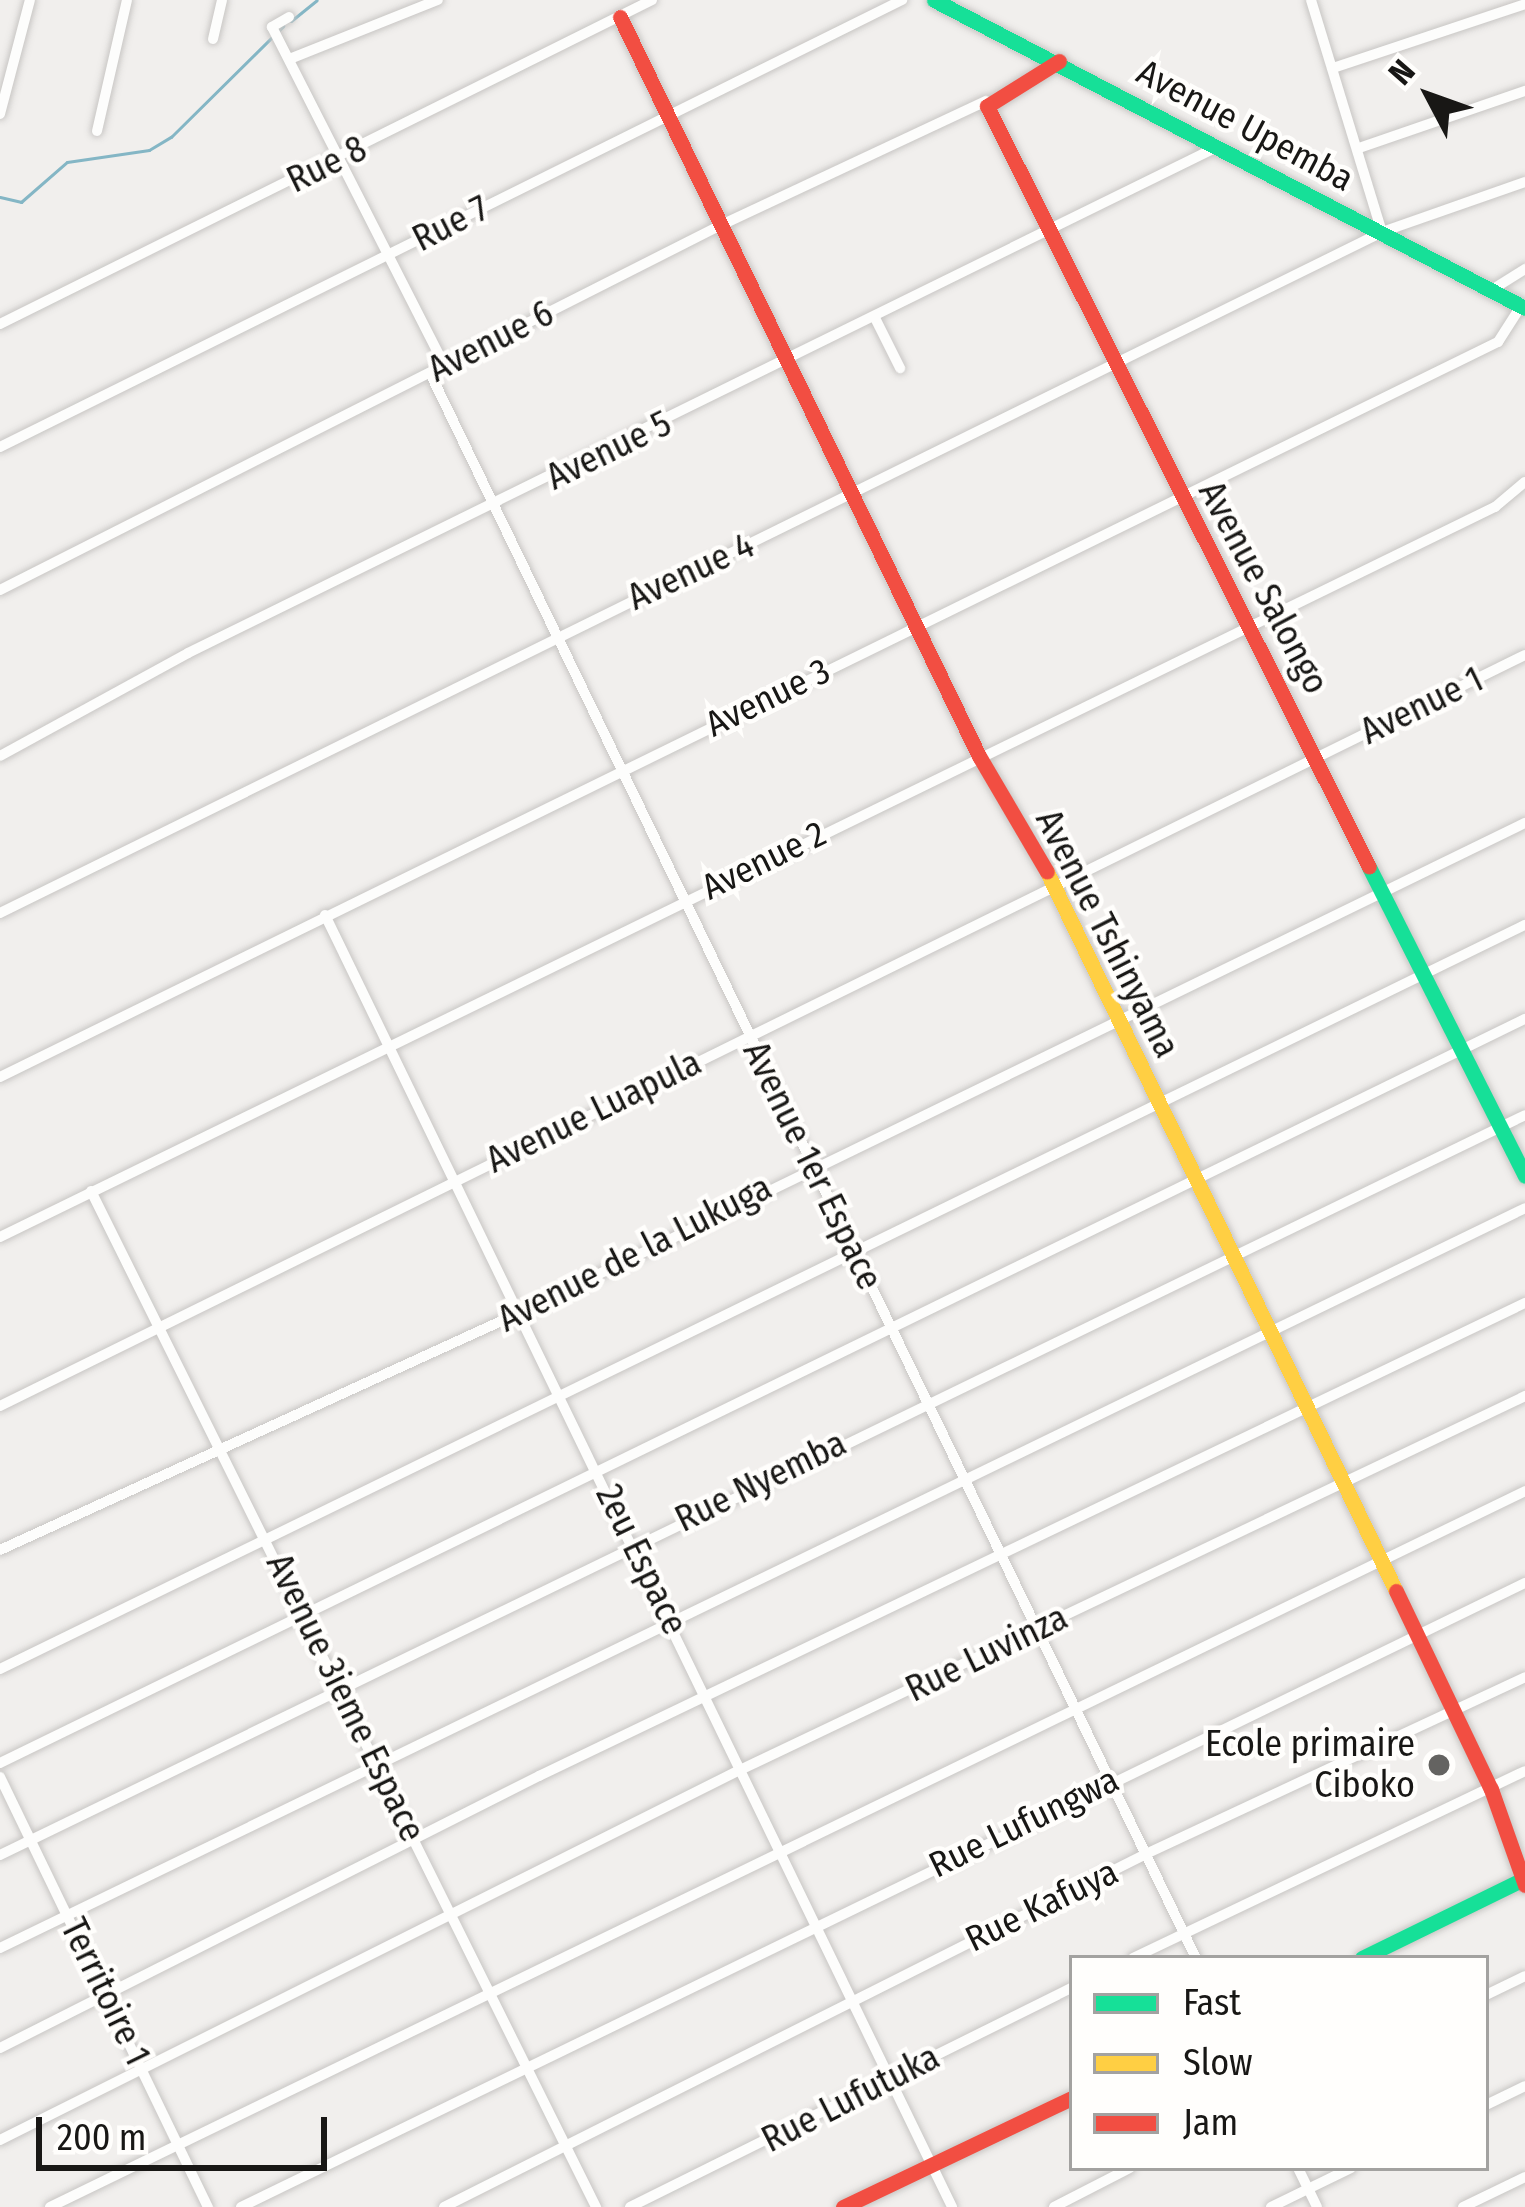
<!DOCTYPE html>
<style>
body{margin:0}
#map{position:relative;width:1525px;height:2207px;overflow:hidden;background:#f1efed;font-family:"Fira Sans Condensed",sans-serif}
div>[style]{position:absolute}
.stream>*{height:3px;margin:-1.5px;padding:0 1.5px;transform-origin:1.5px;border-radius:1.5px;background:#84b6c5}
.roads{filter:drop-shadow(0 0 3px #c8c6c4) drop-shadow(0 0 3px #c8c6c4)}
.street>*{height:10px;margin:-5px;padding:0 5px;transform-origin:5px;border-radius:5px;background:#fdfdfc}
.fast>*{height:15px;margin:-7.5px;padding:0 7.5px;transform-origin:7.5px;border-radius:7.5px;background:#16e098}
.slow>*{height:15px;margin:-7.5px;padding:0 7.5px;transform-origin:7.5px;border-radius:7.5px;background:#ffcf43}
.jam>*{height:15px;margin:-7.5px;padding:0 7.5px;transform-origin:7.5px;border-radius:7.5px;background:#f24e42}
.dots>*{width:33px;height:33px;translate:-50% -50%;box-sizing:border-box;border:6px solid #fffefc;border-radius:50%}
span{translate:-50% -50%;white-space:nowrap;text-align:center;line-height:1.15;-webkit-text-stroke:9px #fffefc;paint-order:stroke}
.street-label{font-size:36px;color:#181715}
.poi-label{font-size:36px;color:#181715}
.right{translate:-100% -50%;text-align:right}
.legend{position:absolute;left:1069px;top:1955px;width:420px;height:216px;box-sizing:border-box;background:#fffefc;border:3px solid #a3a2a0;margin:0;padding:15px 21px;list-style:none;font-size:36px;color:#181715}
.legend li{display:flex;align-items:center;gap:24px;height:60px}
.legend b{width:60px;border:3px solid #a3a2a0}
.north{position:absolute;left:1369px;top:36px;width:120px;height:120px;-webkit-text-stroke:9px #fffefc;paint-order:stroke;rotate:311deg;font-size:33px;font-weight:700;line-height:48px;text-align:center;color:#181715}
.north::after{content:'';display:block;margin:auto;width:42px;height:54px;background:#181715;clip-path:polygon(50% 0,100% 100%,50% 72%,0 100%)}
.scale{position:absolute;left:36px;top:2117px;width:291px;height:54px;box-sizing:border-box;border:6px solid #181715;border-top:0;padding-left:15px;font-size:36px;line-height:42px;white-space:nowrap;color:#181715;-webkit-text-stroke:9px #fffefc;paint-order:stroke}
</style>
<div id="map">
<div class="stream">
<div style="left:291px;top:21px;width:33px;rotate:-39deg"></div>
<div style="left:0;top:197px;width:22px;rotate:13deg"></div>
<div style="left:21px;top:202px;width:61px;rotate:-41deg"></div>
<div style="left:67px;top:162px;width:83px;rotate:-8.3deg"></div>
<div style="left:149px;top:150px;width:26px;rotate:-31deg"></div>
<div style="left:171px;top:137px;width:158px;rotate:-44.7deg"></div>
</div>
<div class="roads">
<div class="street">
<div style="left:1311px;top:0;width:243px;rotate:73deg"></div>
<div style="left:289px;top:17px;width:20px;rotate:150deg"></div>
<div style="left:272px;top:27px;width:381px;rotate:63deg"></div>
<div style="left:213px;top:39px;width:40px;rotate:-77deg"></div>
<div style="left:292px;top:58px;width:157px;rotate:-21.7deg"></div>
<div style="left:1333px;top:68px;width:202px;rotate:-18.4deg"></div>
<div style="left:0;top:114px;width:118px;rotate:-75.3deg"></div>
<div style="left:97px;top:131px;width:134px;rotate:-77.1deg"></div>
<div style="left:1359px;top:148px;width:176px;rotate:-19deg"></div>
<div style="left:1493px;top:289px;width:38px;rotate:-32deg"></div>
<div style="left:876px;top:320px;width:54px;rotate:63.4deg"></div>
<div style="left:0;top:324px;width:728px;rotate:-26.42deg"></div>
<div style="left:430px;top:373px;width:1760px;rotate:64.21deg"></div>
<div style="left:0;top:447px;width:1007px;rotate:-26.36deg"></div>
<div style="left:0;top:590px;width:804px;rotate:-26.85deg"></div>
<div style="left:717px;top:227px;width:297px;rotate:-25.1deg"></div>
<div style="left:0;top:756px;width:214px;rotate:-28.7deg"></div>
<div style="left:188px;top:653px;width:1149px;rotate:-26.19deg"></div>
<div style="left:0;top:913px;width:1541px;rotate:-26.23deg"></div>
<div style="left:1382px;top:232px;width:151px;rotate:-19.3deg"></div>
<div style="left:325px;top:915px;width:1436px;rotate:64.11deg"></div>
<div style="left:0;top:1077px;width:1669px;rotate:-26.14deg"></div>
<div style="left:1498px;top:342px;width:43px;rotate:-57.4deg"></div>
<div style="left:91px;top:1191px;width:1135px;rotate:63.57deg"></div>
<div style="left:0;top:1237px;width:1664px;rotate:-26.03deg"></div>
<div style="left:1495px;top:507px;width:39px;rotate:-40deg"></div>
<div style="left:0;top:1406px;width:1700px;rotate:-26.22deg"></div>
<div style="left:0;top:1550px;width:573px;rotate:-24.55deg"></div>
<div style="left:521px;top:1312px;width:1117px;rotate:-25.97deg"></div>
<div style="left:0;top:1669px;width:1697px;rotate:-26.01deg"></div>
<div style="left:0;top:1763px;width:1697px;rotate:-26.01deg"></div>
<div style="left:0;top:1777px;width:478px;rotate:64.2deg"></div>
<div style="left:0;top:1855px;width:1695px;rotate:-25.88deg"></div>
<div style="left:0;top:1948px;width:1695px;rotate:-25.88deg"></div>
<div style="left:1133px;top:1958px;width:434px;rotate:-25.5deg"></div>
<div style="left:1486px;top:1995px;width:43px;rotate:-26deg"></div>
<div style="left:0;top:2048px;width:604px;rotate:-26.78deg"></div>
<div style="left:539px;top:1776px;width:1094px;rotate:-25.63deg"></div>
<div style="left:1486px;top:2105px;width:43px;rotate:-26deg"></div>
<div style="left:0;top:2140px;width:827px;rotate:-26.57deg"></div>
<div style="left:740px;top:1770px;width:870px;rotate:-25.47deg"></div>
<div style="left:1298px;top:2168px;width:43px;rotate:64deg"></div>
<div style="left:50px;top:2207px;width:1640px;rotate:-25.89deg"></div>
<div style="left:241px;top:2207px;width:1428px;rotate:-25.92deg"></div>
<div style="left:444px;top:2207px;width:788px;rotate:-26.7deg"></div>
<div style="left:1148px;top:1853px;width:416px;rotate:-25deg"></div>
<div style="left:630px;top:2207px;width:493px;rotate:-26.4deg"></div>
<div style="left:1054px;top:2207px;width:85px;rotate:-27.2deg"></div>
<div style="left:1271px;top:2207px;width:89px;rotate:-26deg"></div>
<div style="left:1463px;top:2207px;width:69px;rotate:-25.8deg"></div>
</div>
<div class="fast">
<div style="left:934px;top:0;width:666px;rotate:27.53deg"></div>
<div style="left:1369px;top:867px;width:346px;rotate:63.2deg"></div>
<div style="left:1362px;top:1958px;width:182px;rotate:-26.1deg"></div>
</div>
<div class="slow">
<div style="left:1047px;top:872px;width:799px;rotate:64.11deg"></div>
</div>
<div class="jam">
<div style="left:620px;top:17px;width:822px;rotate:64.09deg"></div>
<div style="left:979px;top:756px;width:134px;rotate:59.6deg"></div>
<div style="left:1059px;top:61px;width:85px;rotate:148deg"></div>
<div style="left:987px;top:106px;width:851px;rotate:63.34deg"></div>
<div style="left:1396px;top:1591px;width:220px;rotate:64.4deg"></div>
<div style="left:1491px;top:1789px;width:102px;rotate:70.5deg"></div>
<div style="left:843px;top:2207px;width:254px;rotate:-25.5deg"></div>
</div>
</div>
<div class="dots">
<div style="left:1439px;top:1765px;background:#646361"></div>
</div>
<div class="street-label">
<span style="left:1245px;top:126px;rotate:28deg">Avenue Upemba</span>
<span style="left:327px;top:165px;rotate:-26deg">Rue 8</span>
<span style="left:451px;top:224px;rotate:-27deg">Rue 7</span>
<span style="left:491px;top:342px;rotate:-27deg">Avenue 6</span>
<span style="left:609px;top:451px;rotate:-26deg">Avenue 5</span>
<span style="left:691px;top:572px;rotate:-25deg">Avenue 4</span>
<span style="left:1263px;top:588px;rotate:62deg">Avenue Salongo</span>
<span style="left:768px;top:698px;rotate:-26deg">Avenue 3</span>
<span style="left:1422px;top:706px;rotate:-26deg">Avenue 1</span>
<span style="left:764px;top:861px;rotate:-26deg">Avenue 2</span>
<span style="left:1107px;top:934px;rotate:63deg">Avenue Tshinyama</span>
<span style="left:594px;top:1112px;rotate:-26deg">Avenue Luapula</span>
<span style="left:812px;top:1166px;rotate:64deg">Avenue 1er Espace</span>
<span style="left:635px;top:1254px;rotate:-27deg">Avenue de la Lukuga</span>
<span style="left:761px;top:1482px;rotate:-26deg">Rue Nyemba</span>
<span style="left:641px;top:1560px;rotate:64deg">2eu Espace</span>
<span style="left:987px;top:1654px;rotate:-26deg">Rue Luvinza</span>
<span style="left:345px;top:1698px;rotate:64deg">Avenue 3ieme Espace</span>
<span style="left:1024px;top:1823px;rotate:-26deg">Rue Lufungwa</span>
<span style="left:1042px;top:1906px;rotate:-26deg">Rue Kafuya</span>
<span style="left:105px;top:1992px;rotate:64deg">Territoire 1</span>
<span style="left:851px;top:2099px;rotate:-27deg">Rue Lufutuka</span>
</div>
<div class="poi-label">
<span class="right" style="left:1415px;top:1765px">Ecole primaire<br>Ciboko</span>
</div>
<ul class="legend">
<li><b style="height:15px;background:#16e098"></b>Fast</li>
<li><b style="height:15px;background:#ffcf43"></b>Slow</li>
<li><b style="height:15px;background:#f24e42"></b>Jam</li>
</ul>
<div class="north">N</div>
<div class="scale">200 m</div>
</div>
